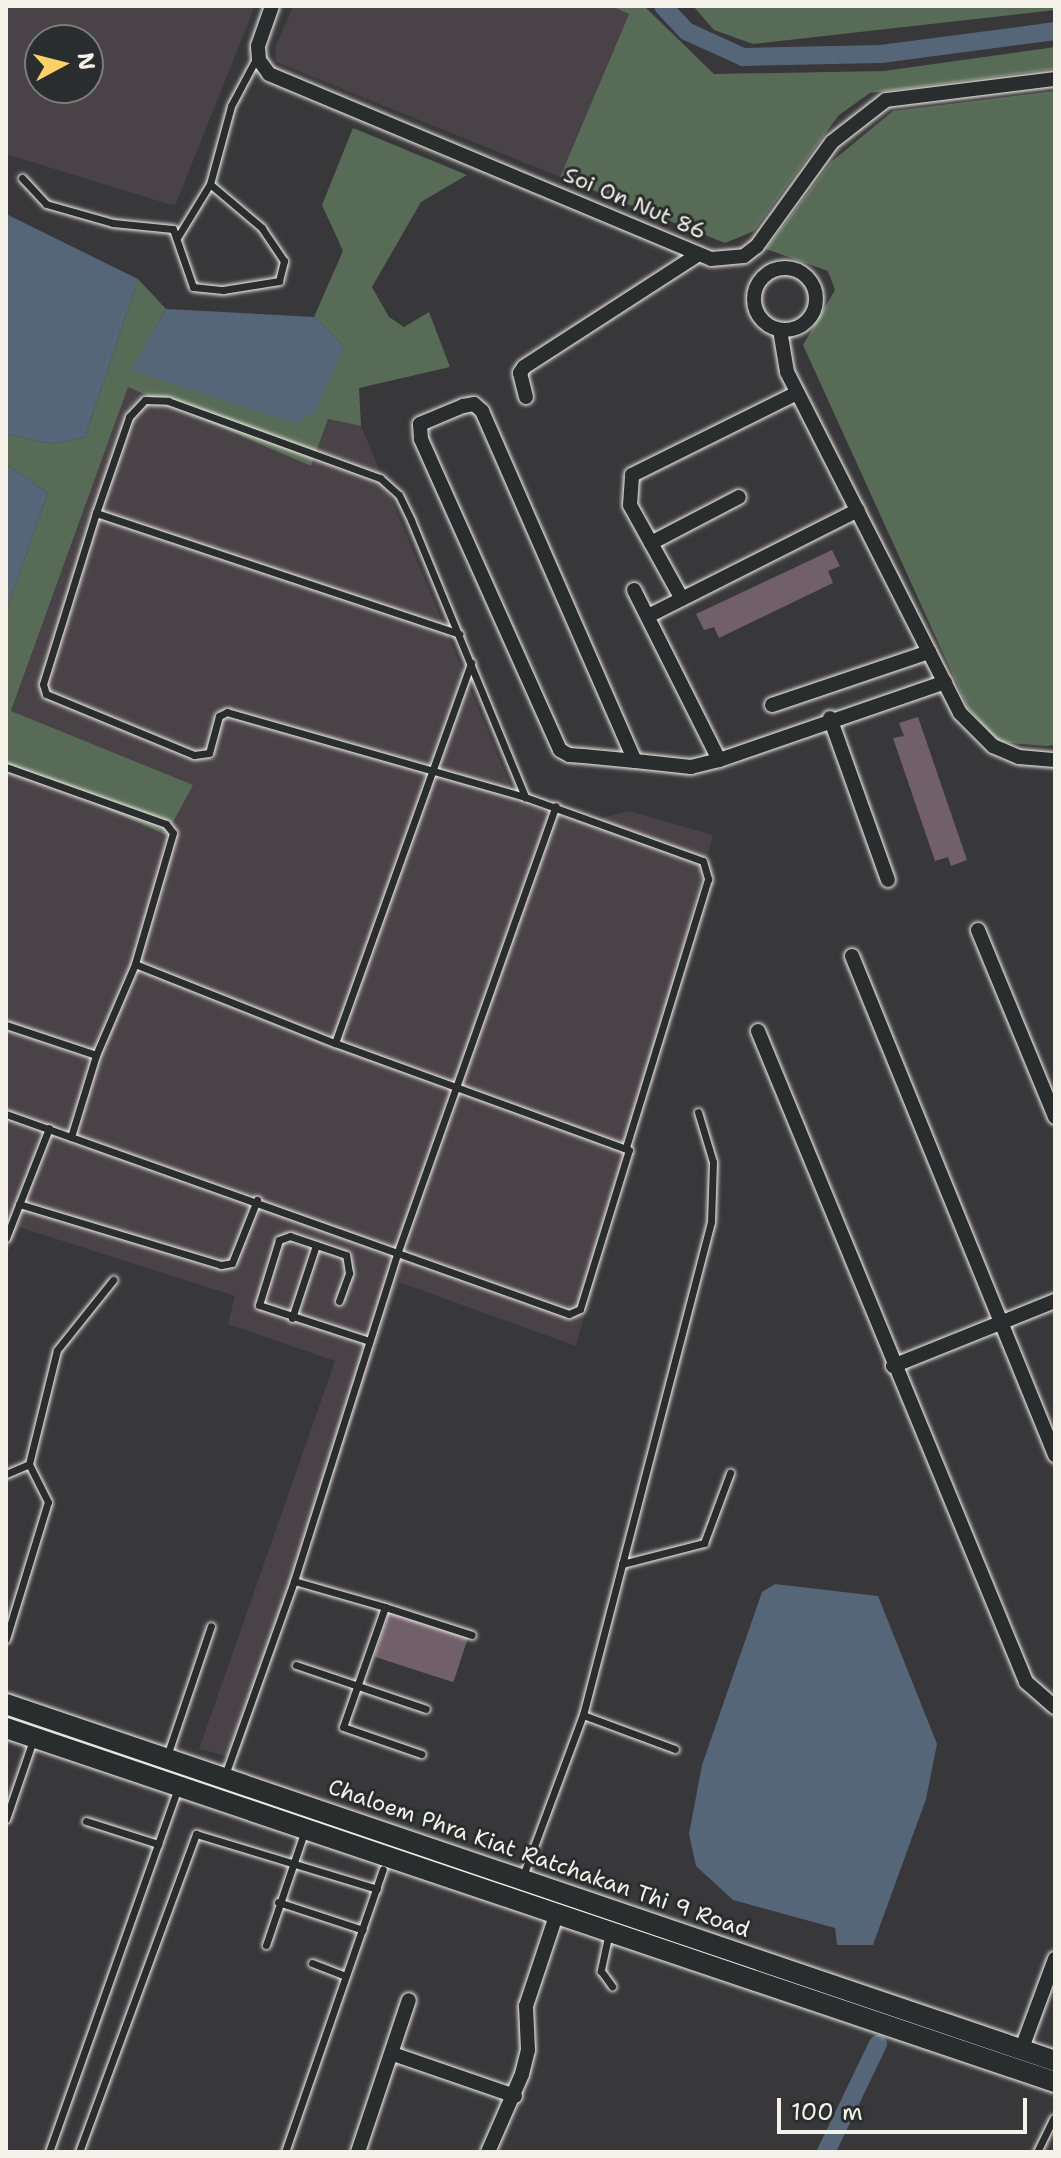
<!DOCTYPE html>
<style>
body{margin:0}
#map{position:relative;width:1061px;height:2158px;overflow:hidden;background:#38373a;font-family:"Shantell Sans",sans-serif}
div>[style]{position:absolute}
.built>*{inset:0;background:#494348}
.green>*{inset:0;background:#576b57}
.water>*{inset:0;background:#546677}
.canal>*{height:18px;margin:-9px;padding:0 9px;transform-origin:9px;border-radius:9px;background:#546677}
.building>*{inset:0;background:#715f69;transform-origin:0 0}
.roads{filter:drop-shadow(0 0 2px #f4f1e8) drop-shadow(0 0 2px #f4f1e8)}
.lane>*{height:7px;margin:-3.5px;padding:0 3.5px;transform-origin:3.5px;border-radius:3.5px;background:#2a2d2e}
.street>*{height:14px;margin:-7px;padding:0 7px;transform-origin:7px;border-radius:7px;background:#2a2d2e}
.street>.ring{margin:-7px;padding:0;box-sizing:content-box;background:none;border:14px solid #2a2d2e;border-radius:50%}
.secondary>*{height:20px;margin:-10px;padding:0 10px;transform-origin:10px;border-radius:10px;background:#2a2d2e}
span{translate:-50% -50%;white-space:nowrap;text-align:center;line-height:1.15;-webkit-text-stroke:6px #2a2d2e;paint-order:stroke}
.street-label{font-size:22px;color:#f4f1e8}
.frame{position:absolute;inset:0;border:8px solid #f4f1e8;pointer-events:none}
.north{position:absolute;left:24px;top:24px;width:80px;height:80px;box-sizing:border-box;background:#2a2d2e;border:2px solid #7b7b78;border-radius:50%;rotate:83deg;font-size:22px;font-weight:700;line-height:32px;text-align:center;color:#f4f1e8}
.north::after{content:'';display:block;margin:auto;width:28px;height:36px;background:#ffd166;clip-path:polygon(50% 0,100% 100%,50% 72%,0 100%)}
.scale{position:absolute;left:777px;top:2098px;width:250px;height:36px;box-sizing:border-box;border:4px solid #f4f1e8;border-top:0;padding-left:10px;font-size:24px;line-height:28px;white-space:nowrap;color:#f4f1e8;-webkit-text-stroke:6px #2a2d2e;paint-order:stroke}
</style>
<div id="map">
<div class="built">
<div style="clip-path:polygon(evenodd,6px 6px,255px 6px,175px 206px,6px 154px,6px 6px,40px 40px,88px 40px,88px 88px,40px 88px,40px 40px)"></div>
<div style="clip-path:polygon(293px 6px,611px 6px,629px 14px,560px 177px,276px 62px,275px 48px)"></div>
<div style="clip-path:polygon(731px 6px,882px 6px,857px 10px)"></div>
<div style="clip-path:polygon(128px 386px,311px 466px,328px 419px,361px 426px,517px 802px,584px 823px,629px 811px,713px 835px,576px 1346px,399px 1282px,238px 1759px,199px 1749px,335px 1361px,228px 1324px,235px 1296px,19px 1227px,6px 1256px,6px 764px,193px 786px,11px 712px)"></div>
</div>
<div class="green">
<div style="clip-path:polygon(611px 6px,644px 6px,714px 74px,884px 71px,1055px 47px,1055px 69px,870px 93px,839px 115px,754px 231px,725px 243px,560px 177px,629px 14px)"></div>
<div style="clip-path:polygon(693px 6px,1055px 6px,1055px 10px,753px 44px,714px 30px)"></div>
<div style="clip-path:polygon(1055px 91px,1055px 745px,1047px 746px,999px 742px,968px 708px,803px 345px,835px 290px,828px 271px,766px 249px,831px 162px,893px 111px)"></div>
<div style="clip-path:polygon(353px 128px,467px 175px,421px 202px,372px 287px,389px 317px,404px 327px,429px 312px,450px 367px,359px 388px,361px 426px,328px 419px,311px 466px,128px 387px,11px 711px,193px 785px,166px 835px,6px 764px,6px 611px,48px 493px,6px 464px,6px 434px,53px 444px,85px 437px,138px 279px,166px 309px,132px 369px,344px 347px,314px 317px,343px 251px,322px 205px)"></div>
</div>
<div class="water">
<div style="clip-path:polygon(6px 214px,138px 279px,85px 437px,53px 444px,6px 434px)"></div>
<div style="clip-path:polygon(166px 309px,314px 317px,344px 347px,316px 410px,296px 424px,131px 370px)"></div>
<div style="clip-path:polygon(6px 464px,48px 493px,6px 611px)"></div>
<div style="clip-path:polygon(775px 1584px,878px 1596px,937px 1744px,926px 1799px,873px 1945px,837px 1945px,835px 1928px,733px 1900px,696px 1866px,689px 1834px,702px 1765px,762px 1592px)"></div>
</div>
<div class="canal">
<div style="left:663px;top:6px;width:34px;rotate:47deg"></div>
<div style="left:686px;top:31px;width:63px;rotate:24.5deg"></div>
<div style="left:743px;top:57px;width:138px;rotate:-1.2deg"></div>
<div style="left:881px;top:54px;width:176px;rotate:-7.5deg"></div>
<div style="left:826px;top:2152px;width:120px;rotate:-64.3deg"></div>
</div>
<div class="building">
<div style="clip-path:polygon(832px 550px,840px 566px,828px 571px,833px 583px,719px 638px,714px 627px,704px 630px,696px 614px)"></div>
<div style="clip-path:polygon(918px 717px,967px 860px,951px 866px,948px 857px,935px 861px,893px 738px,904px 736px,899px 723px)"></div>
<div style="left:389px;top:1612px;width:83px;height:47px;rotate:18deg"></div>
</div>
<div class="roads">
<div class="lane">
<div style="left:22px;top:178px;width:35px;rotate:47deg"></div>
<div style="left:46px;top:204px;width:70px;rotate:15.8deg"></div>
<div style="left:113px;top:223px;width:60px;rotate:5.7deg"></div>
<div style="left:173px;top:229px;width:61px;rotate:71deg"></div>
<div style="left:193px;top:287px;width:30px;rotate:6deg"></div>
<div style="left:223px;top:290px;width:57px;rotate:-9.1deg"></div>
<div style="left:279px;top:281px;width:21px;rotate:-76deg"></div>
<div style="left:284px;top:261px;width:40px;rotate:-124deg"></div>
<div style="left:262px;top:228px;width:68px;rotate:-139.8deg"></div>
<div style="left:210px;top:184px;width:81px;rotate:-74.9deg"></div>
<div style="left:231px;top:106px;width:53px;rotate:-62deg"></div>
<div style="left:177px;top:238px;width:63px;rotate:-58.6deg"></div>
<div style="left:96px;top:513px;width:383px;rotate:18.4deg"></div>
<div style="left:6px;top:767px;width:170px;rotate:19.6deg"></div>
<div style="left:166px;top:824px;width:11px;rotate:52deg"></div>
<div style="left:173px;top:833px;width:136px;rotate:106.2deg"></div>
<div style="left:525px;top:797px;width:310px;rotate:-164.1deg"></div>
<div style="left:227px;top:712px;width:9px;rotate:153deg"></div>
<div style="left:219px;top:716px;width:38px;rotate:105deg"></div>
<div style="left:209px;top:753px;width:15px;rotate:172deg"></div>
<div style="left:194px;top:755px;width:160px;rotate:-157.6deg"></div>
<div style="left:46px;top:694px;width:10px;rotate:-107deg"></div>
<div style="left:43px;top:684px;width:179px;rotate:-72.8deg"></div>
<div style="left:96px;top:513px;width:102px;rotate:-71deg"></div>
<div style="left:129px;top:417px;width:23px;rotate:-47deg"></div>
<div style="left:145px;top:400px;width:23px;rotate:2deg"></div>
<div style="left:168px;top:401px;width:226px;rotate:20deg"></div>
<div style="left:380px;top:478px;width:25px;rotate:42deg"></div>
<div style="left:399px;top:495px;width:28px;rotate:64deg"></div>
<div style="left:411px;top:520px;width:300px;rotate:67.6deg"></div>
<div style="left:525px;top:797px;width:189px;rotate:19.8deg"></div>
<div style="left:703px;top:861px;width:19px;rotate:74deg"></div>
<div style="left:708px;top:879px;width:281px;rotate:107deg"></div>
<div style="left:6px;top:1025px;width:95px;rotate:18.4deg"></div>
<div style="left:6px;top:1114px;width:597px;rotate:19.56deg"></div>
<div style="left:569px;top:1314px;width:12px;rotate:-24deg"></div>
<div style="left:580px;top:1309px;width:166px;rotate:-72.9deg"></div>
<div style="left:629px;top:1150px;width:313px;rotate:-160deg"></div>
<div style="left:71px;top:1137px;width:86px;rotate:-73deg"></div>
<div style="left:96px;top:1055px;width:99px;rotate:-66.8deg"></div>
<div style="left:135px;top:964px;width:215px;rotate:21.6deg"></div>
<div style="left:335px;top:1043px;width:404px;rotate:-70.3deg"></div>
<div style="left:19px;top:1204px;width:211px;rotate:16.8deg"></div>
<div style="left:221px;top:1265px;width:11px;rotate:-10deg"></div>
<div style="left:232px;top:1263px;width:68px;rotate:-68.4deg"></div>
<div style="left:6px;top:1238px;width:118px;rotate:-68.6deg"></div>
<div style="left:339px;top:1301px;width:30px;rotate:-70deg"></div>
<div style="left:349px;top:1273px;width:18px;rotate:-99deg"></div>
<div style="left:346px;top:1255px;width:59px;rotate:-161.3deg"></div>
<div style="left:290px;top:1236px;width:12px;rotate:160deg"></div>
<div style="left:279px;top:1240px;width:68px;rotate:107.1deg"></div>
<div style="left:259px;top:1305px;width:116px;rotate:18.1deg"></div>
<div style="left:292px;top:1318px;width:77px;rotate:-71.8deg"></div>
<div style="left:6px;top:1474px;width:25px;rotate:-23deg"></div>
<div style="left:622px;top:1564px;width:85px;rotate:-14.4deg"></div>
<div style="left:704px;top:1543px;width:75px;rotate:-69.6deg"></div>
<div style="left:294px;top:1581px;width:95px;rotate:15.9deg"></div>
<div style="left:385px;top:1607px;width:127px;rotate:109.3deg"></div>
<div style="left:343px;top:1727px;width:83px;rotate:19.1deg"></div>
<div style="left:385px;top:1607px;width:91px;rotate:17.8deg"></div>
<div style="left:6px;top:1639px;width:143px;rotate:-73deg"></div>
<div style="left:48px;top:1502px;width:42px;rotate:-116.6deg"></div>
<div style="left:29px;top:1464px;width:117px;rotate:-76.2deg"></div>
<div style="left:57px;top:1350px;width:90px;rotate:-51.3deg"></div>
<div style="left:296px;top:1665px;width:137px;rotate:18.7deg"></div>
<div style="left:583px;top:1715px;width:98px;rotate:20.3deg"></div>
<div style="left:167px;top:1756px;width:137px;rotate:-71.3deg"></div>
<div style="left:225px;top:1775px;width:206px;rotate:-70.4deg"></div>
<div style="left:294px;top:1581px;width:343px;rotate:-72.5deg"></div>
<div style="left:397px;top:1254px;width:475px;rotate:-70.5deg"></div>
<div style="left:6px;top:1819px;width:83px;rotate:-71.1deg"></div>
<div style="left:86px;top:1821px;width:76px;rotate:17.7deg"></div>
<div style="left:523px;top:1876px;width:172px;rotate:-69.6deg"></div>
<div style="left:583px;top:1715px;width:509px;rotate:-75.45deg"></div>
<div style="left:711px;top:1222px;width:60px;rotate:-88.1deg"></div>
<div style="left:713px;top:1162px;width:52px;rotate:-106.7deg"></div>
<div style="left:278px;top:1902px;width:89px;rotate:18.2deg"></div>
<div style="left:609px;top:1932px;width:40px;rotate:102deg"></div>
<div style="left:601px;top:1971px;width:19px;rotate:54deg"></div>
<div style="left:266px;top:1945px;width:121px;rotate:-71.3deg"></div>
<div style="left:312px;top:1963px;width:36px;rotate:21deg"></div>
<div style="left:49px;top:2152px;width:387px;rotate:-70.5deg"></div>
<div style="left:79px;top:2152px;width:339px;rotate:-69.8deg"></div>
<div style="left:196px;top:1834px;width:189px;rotate:16.9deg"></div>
<div style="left:285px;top:2152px;width:299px;rotate:-70.9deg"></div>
<div style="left:1037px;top:2152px;width:37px;rotate:-64deg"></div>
</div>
<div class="street">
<div style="left:272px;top:6px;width:42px;rotate:109.3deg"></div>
<div style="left:258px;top:46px;width:14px;rotate:86deg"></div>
<div style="left:259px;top:60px;width:17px;rotate:54deg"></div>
<div style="left:269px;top:74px;width:479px;rotate:22.7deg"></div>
<div style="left:711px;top:259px;width:33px;rotate:-5deg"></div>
<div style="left:744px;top:256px;width:16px;rotate:-38deg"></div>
<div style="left:757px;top:246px;width:128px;rotate:-54.2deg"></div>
<div style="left:832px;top:142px;width:68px;rotate:-37.9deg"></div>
<div style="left:886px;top:100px;width:170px;rotate:-7.1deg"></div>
<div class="ring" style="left:754px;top:268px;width:48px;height:48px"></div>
<div style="left:780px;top:330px;width:43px;rotate:80.5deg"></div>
<div style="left:787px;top:372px;width:382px;rotate:63.1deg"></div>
<div style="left:960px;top:713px;width:47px;rotate:45deg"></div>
<div style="left:993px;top:746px;width:28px;rotate:23deg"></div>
<div style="left:1019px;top:757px;width:36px;rotate:5deg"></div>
<div style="left:526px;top:397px;width:25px;rotate:-104deg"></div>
<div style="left:520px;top:373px;width:7px;rotate:-56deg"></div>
<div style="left:524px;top:367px;width:208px;rotate:-32.9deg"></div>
<div style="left:651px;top:543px;width:99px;rotate:-27.6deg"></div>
<div style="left:634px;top:590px;width:190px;rotate:63.4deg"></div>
<div style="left:719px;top:760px;width:29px;rotate:166deg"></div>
<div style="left:691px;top:767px;width:56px;rotate:-173.9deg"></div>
<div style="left:635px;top:761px;width:52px;rotate:-174.5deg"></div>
<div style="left:583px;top:756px;width:14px;rotate:-176deg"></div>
<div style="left:569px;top:755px;width:10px;rotate:-151deg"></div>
<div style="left:560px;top:750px;width:341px;rotate:-114.1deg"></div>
<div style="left:421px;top:439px;width:15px;rotate:-94deg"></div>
<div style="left:420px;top:424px;width:47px;rotate:-22.7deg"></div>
<div style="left:463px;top:406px;width:11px;rotate:-10deg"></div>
<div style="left:474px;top:404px;width:11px;rotate:41deg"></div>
<div style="left:482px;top:411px;width:382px;rotate:66.4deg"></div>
<div style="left:682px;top:599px;width:107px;rotate:-119deg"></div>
<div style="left:630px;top:505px;width:30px;rotate:-86deg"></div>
<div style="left:632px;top:475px;width:184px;rotate:-26.4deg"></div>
<div style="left:648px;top:616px;width:235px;rotate:-26.8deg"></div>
<div style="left:772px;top:705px;width:166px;rotate:-18.7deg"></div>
<div style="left:830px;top:718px;width:172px;rotate:70.3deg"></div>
<div style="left:719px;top:760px;width:239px;rotate:-19deg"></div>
<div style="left:978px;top:930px;width:202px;rotate:67.6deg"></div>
<div style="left:852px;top:956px;width:539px;rotate:67.86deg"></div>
<div style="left:758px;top:1031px;width:704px;rotate:67.62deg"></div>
<div style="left:1026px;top:1682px;width:38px;rotate:41deg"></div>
<div style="left:893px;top:1366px;width:175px;rotate:-21.9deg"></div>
<div style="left:1022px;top:2048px;width:95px;rotate:-69.7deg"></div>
<div style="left:393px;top:2054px;width:129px;rotate:19deg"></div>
<div style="left:358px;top:2152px;width:160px;rotate:-71.5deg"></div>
<div style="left:488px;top:2152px;width:85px;rotate:-66.4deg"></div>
<div style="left:522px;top:2074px;width:25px;rotate:-76deg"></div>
<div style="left:528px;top:2050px;width:44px;rotate:-92.6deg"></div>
<div style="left:526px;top:2006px;width:98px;rotate:-71.6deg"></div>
</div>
<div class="secondary">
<div style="left:6px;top:1704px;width:1108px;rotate:18.79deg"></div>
<div style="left:6px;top:1728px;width:1107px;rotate:18.65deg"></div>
</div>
</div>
<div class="street-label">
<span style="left:635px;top:203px;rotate:23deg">Soi On Nut 86</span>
<span style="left:539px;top:1858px;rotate:19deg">Chaloem Phra Kiat Ratchakan Thi 9 Road</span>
</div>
<div class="frame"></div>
<div class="north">N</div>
<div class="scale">100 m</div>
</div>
